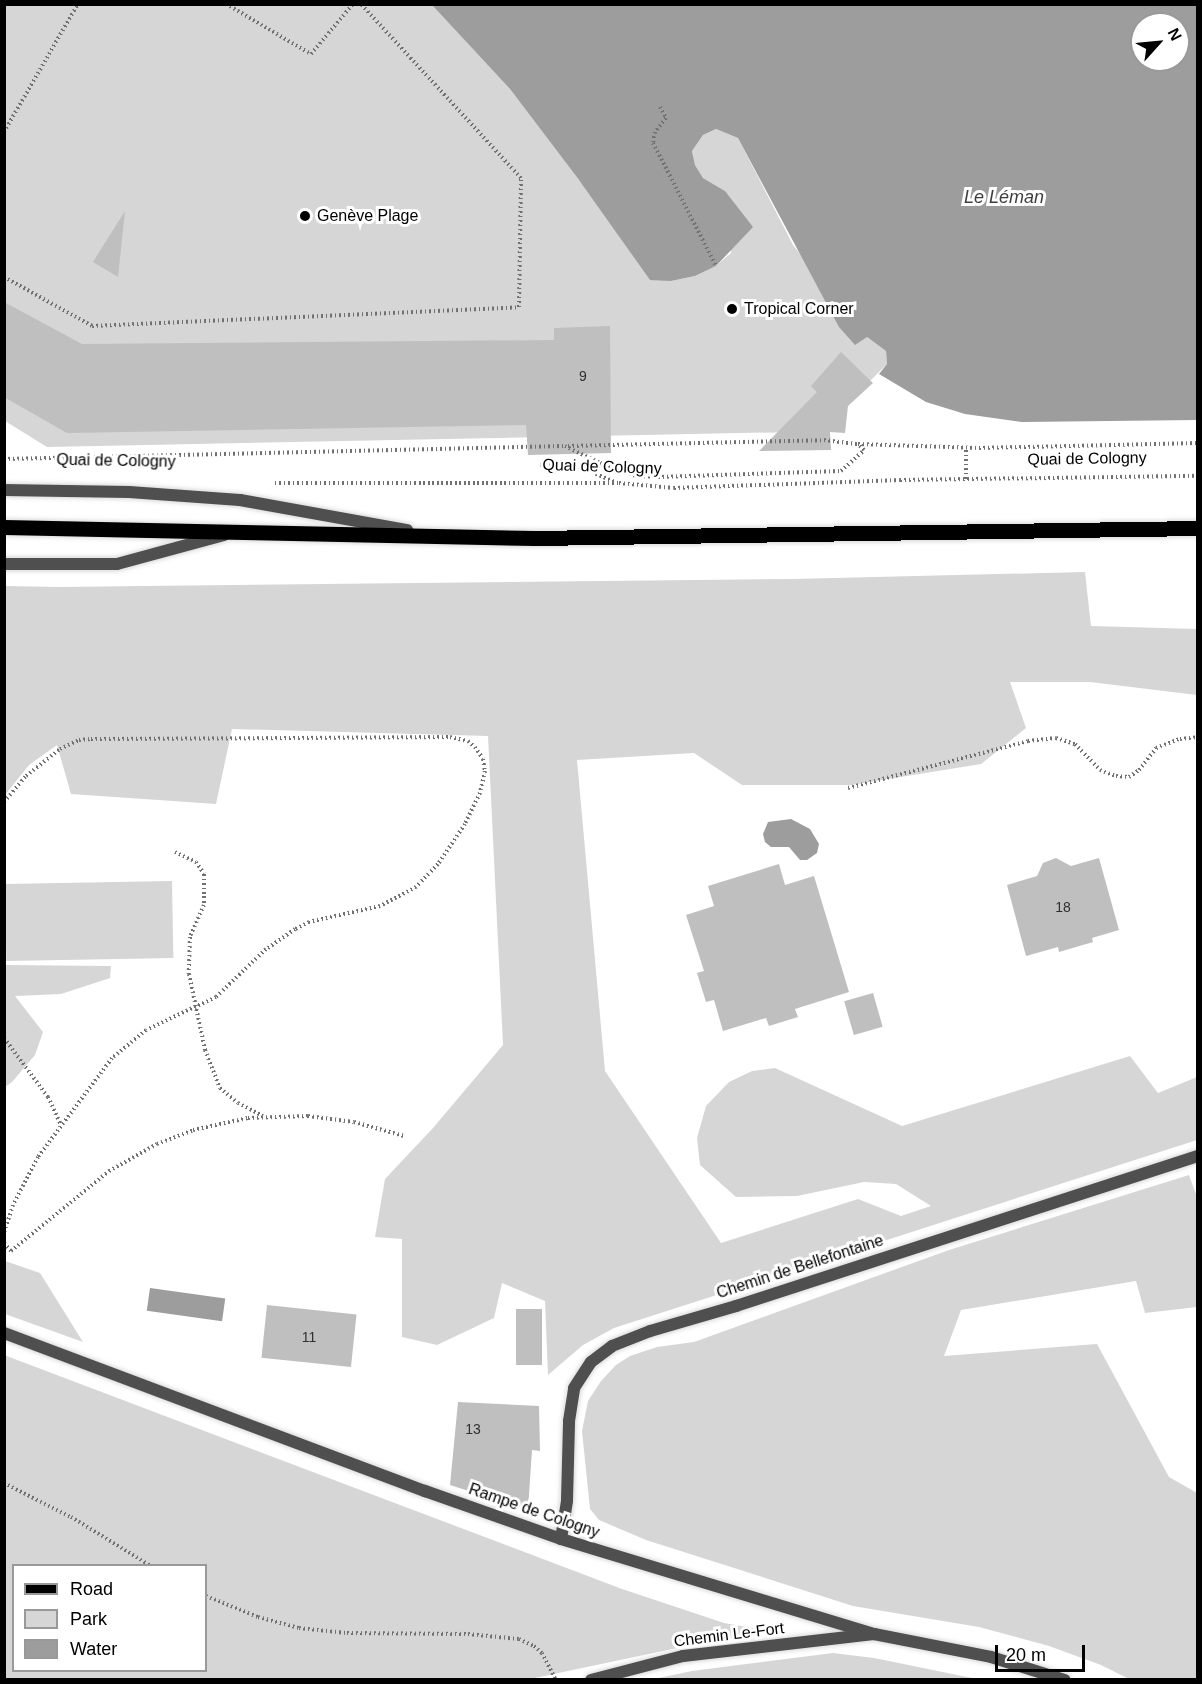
<!DOCTYPE html>
<meta charset="utf-8">
<style>
body{margin:0}
#map{position:relative;width:1202px;height:1684px;overflow:hidden;background:#fff;font-family:Arial,sans-serif}
div>[style]{position:absolute}
.green>*{inset:0;background:#d6d6d6;transform-origin:0 0}
.water>*{inset:0;background:#9d9d9d;transform-origin:0 0}
.building>*{inset:0;background:#bfbfbf;transform-origin:0 0}
.path>*{height:4px;margin-top:-2px;transform-origin:0;background:repeating-linear-gradient(90deg,#717171 0 1.5px,transparent 0 4.5px)}
.roads{filter:drop-shadow(0 0 2px #dbdbdb) drop-shadow(0 0 2px #dbdbdb)}
.service>*{height:12px;margin:-6px;padding:0 6px;transform-origin:6px;border-radius:6px;background:#4f4f4f}
.minor>*{height:12px;margin:-6px;padding:0 6px;transform-origin:6px;border-radius:6px;background:#4f4f4f}
.tertiary>*{height:12px;margin:-6px;padding:0 6px;transform-origin:6px;border-radius:6px;background:#4f4f4f}
.primary>*{height:15px;margin:-7.5px;padding:0 7.5px;transform-origin:7.5px;border-radius:7.5px;background:#000}
.dots>*{width:16px;height:16px;translate:-50% -50%;box-sizing:border-box;border:3px solid #fff;border-radius:50%}
span{translate:-50% -50%;white-space:nowrap;text-align:center;line-height:1.15;-webkit-text-stroke:6px #fff;paint-order:stroke}
.number-label{font-size:14px;color:#303030}
.number-label span{-webkit-text-stroke-width:0}
.poi-label{font-size:16px;color:#000}
.left{translate:0 -50%;text-align:left}
.street-label{font-size:16px;color:#000}
.water-label{font-size:18px;color:#3e3e3e;font-style:italic}
.frame{position:absolute;inset:0;border:6px solid #000;pointer-events:none}
.legend{position:absolute;left:12px;top:1564px;width:195px;height:108px;box-sizing:border-box;background:#fff;border:2px solid #999;margin:0;padding:8px 10px;list-style:none;font-size:18px;color:#000}
.legend li{display:flex;align-items:center;gap:12px;height:30px}
.legend b{width:30px;border:2px solid #999}
.north{position:absolute;left:1130px;top:12px;width:60px;height:60px;box-sizing:border-box;background:#fff;border:2px solid #999;border-radius:50%;rotate:63deg;font-size:16px;font-weight:700;line-height:24px;text-align:center;color:#000}
.north::after{content:'';display:block;margin:auto;width:21px;height:27px;background:#000;clip-path:polygon(50% 0,100% 100%,50% 72%,0 100%)}
.scale{position:absolute;left:995px;top:1645px;width:90px;height:27px;box-sizing:border-box;border:3px solid #000;border-top:0;padding-left:8px;font-size:18px;line-height:21px;white-space:nowrap;color:#000;-webkit-text-stroke:4px #fff;paint-order:stroke}
</style>
<div id="map">
<div class="green">
<div style="clip-path:polygon(4px 5px,432px 5px,510px 89px,579px 180px,671px 281px,695px 276px,716px 266px,731px 253px,725px 191px,703px 178px,695px 165px,692px 151px,703px 135px,716px 129px,738px 138px,793px 245px,867px 337px,886px 351px,887px 364px,846px 405px,845px 431px,47px 447px,5px 421px)"></div>
<div style="clip-path:polygon(1085px 572px,1091px 626px,1197px 629px,1197px 695px,1090px 682px,1010px 682px,1026px 728px,981px 764px,851px 785px,742px 785px,694px 753px,577px 760px,605px 1071px,721px 1243px,858px 1199px,901px 1216px,931px 1206px,896px 1184px,864px 1182px,797px 1196px,736px 1197px,700px 1165px,697px 1138px,706px 1106px,729px 1082px,752px 1071px,775px 1068px,902px 1126px,1130px 1056px,1158px 1093px,1197px 1077px,1197px 1140px,614px 1328px,583px 1345px,548px 1375px,545px 1301px,502px 1283px,494px 1318px,437px 1345px,402px 1337px,402px 1239px,375px 1237px,385px 1179px,433px 1128px,503px 1045px,488px 736px,232px 729px,216px 804px,71px 794px,57px 745px,29px 765px,5px 795px,5px 586px,58px 587px,793px 579px)"></div>
<div style="left:172px;top:881px;width:77px;height:167px;rotate:89deg"></div>
<div style="clip-path:polygon(5px 965px,111px 966px,110px 978px,61px 994px,15px 996px,43px 1032px,35px 1055px,12px 1082px,5px 1087px)"></div>
<div style="clip-path:polygon(1189px 1175px,1197px 1197px,1197px 1307px,1145px 1313px,1136px 1281px,961px 1310px,944px 1356px,1097px 1344px,1169px 1477px,1197px 1493px,1197px 1679px,1129px 1679px,1101px 1665px,1049px 1646px,979px 1627px,853px 1606px,646px 1540px,599px 1520px,590px 1509px,582px 1431px,588px 1401px,601px 1381px,616px 1365px,630px 1356px,657px 1347px,694px 1342px,949px 1250px)"></div>
<div style="clip-path:polygon(5px 1261px,40px 1273px,83px 1342px,5px 1314px)"></div>
<div style="clip-path:polygon(evenodd,4px 1355px,622px 1589px,724px 1623px,776px 1632px,715px 1640px,530px 1679px,5px 1679px,4px 1355px,14px 1566px,206px 1566px,206px 1670px,14px 1670px,14px 1566px)"></div>
<div style="clip-path:polygon(833px 1653px,874px 1658px,977px 1679px,654px 1679px,692px 1671px)"></div>
</div>
<div class="water">
<div style="clip-path:polygon(evenodd,432px 5px,1197px 5px,1197px 420px,1022px 422px,965px 414px,926px 402px,879px 374px,887px 364px,886px 351px,867px 337px,855px 345px,839px 327px,738px 138px,716px 129px,703px 135px,692px 151px,695px 165px,703px 178px,725px 191px,753px 227px,716px 266px,695px 276px,671px 281px,650px 280px,579px 180px,510px 89px,432px 5px,1142px 24px,1178px 24px,1178px 60px,1142px 60px,1142px 24px)"></div>
<div style="clip-path:polygon(791px 819px,810px 829px,819px 844px,817px 853px,807px 860px,800px 860px,789px 847px,771px 847px,765px 842px,763px 834px,768px 822px)"></div>
<div style="left:150px;top:1288px;width:76px;height:23px;rotate:8deg"></div>
</div>
<div class="building">
<div style="clip-path:polygon(125px 211px,118px 277px,93px 262px)"></div>
<div style="clip-path:polygon(4px 302px,82px 344px,554px 340px,554px 328px,610px 326px,611px 453px,528px 455px,526px 425px,67px 433px,4px 397px)"></div>
<div style="clip-path:polygon(841px 352px,873px 383px,848px 406px,845px 433px,830px 432px,831px 450px,759px 451px,817px 392px,811px 386px)"></div>
<div style="clip-path:polygon(1056px 858px,1071px 866px,1099px 858px,1119px 930px,1092px 938px,1093px 942px,1059px 952px,1058px 947px,1026px 956px,1007px 885px,1037px 876px,1043px 863px)"></div>
<div style="clip-path:polygon(779px 864px,785px 885px,814px 876px,849px 992px,795px 1009px,798px 1017px,769px 1026px,766px 1018px,723px 1031px,714px 1000px,706px 1002px,697px 973px,704px 971px,686px 915px,714px 906px,708px 886px)"></div>
<div style="left:873px;top:993px;width:35px;height:30px;rotate:74deg"></div>
<div style="left:267px;top:1305px;width:90px;height:53px;rotate:6deg"></div>
<div style="left:516px;top:1309px;width:26px;height:56px"></div>
<div style="clip-path:polygon(458px 1402px,539px 1406px,540px 1451px,532px 1450px,528px 1510px,450px 1485px)"></div>
</div>
<div class="path">
<div style="left:226px;top:4px;width:99px;rotate:30.5deg"></div>
<div style="left:311px;top:54px;width:65px;rotate:-50deg"></div>
<div style="left:660px;top:107px;width:13px;rotate:61deg"></div>
<div style="left:666px;top:118px;width:18px;rotate:128deg"></div>
<div style="left:655px;top:132px;width:11px;rotate:100deg"></div>
<div style="left:653px;top:143px;width:138px;rotate:62.9deg"></div>
<div style="left:4px;top:132px;width:148px;rotate:-60deg"></div>
<div style="left:4px;top:277px;width:101px;rotate:29.1deg"></div>
<div style="left:92px;top:326px;width:427px;rotate:-2.5deg"></div>
<div style="left:519px;top:307px;width:129px;rotate:-89.1deg"></div>
<div style="left:521px;top:178px;width:236px;rotate:-132.6deg"></div>
<div style="left:568px;top:446px;width:256px;rotate:-1.3deg"></div>
<div style="left:824px;top:440px;width:34px;rotate:7deg"></div>
<div style="left:4px;top:459px;width:561px;rotate:-1.33deg"></div>
<div style="left:565px;top:446px;width:39px;rotate:26deg"></div>
<div style="left:600px;top:463px;width:37px;rotate:20deg"></div>
<div style="left:635px;top:476px;width:23px;rotate:2deg"></div>
<div style="left:658px;top:477px;width:183px;rotate:-1.9deg"></div>
<div style="left:841px;top:471px;width:31px;rotate:-42deg"></div>
<div style="left:864px;top:450px;width:8px;rotate:-135deg"></div>
<div style="left:858px;top:444px;width:121px;rotate:1.9deg"></div>
<div style="left:979px;top:448px;width:219px;rotate:-1.3deg"></div>
<div style="left:540px;top:465px;width:35px"></div>
<div style="left:575px;top:465px;width:43px;rotate:23deg"></div>
<div style="left:966px;top:479px;width:32px;rotate:-90deg"></div>
<div style="left:275px;top:483px;width:344px"></div>
<div style="left:619px;top:483px;width:55px;rotate:5.2deg"></div>
<div style="left:674px;top:488px;width:226px;rotate:-2deg"></div>
<div style="left:900px;top:480px;width:298px;rotate:-0.8deg"></div>
<div style="left:848px;top:788px;width:186px;rotate:-14.6deg"></div>
<div style="left:1028px;top:741px;width:28px;rotate:-6deg"></div>
<div style="left:1056px;top:738px;width:20px;rotate:18deg"></div>
<div style="left:1075px;top:744px;width:36px;rotate:46deg"></div>
<div style="left:1100px;top:770px;width:17px;rotate:21deg"></div>
<div style="left:1116px;top:776px;width:13px;rotate:4deg"></div>
<div style="left:1129px;top:777px;width:12px;rotate:-35deg"></div>
<div style="left:1139px;top:770px;width:28px;rotate:-52deg"></div>
<div style="left:1156px;top:748px;width:26px;rotate:-21deg"></div>
<div style="left:1180px;top:739px;width:18px;rotate:-6deg"></div>
<div style="left:4px;top:802px;width:34px;rotate:-50deg"></div>
<div style="left:26px;top:776px;width:43px;rotate:-38.5deg"></div>
<div style="left:60px;top:749px;width:21px;rotate:-25deg"></div>
<div style="left:79px;top:740px;width:12px;rotate:-5deg"></div>
<div style="left:91px;top:739px;width:359px;rotate:-0.3deg"></div>
<div style="left:450px;top:737px;width:18px;rotate:13deg"></div>
<div style="left:468px;top:741px;width:9px;rotate:41deg"></div>
<div style="left:475px;top:747px;width:14px;rotate:56deg"></div>
<div style="left:483px;top:759px;width:12px;rotate:81deg"></div>
<div style="left:485px;top:771px;width:23px;rotate:103deg"></div>
<div style="left:480px;top:793px;width:34px;rotate:116deg"></div>
<div style="left:465px;top:824px;width:48px;rotate:124deg"></div>
<div style="left:438px;top:864px;width:32px;rotate:134deg"></div>
<div style="left:416px;top:887px;width:41px;rotate:152.2deg"></div>
<div style="left:380px;top:906px;width:73px;rotate:167.3deg"></div>
<div style="left:309px;top:922px;width:16px;rotate:153deg"></div>
<div style="left:295px;top:929px;width:35px;rotate:145deg"></div>
<div style="left:266px;top:949px;width:69px;rotate:136.2deg"></div>
<div style="left:216px;top:997px;width:77px;rotate:154.8deg"></div>
<div style="left:146px;top:1030px;width:44px;rotate:140.5deg"></div>
<div style="left:112px;top:1058px;width:124px;rotate:126.8deg"></div>
<div style="left:38px;top:1157px;width:54px;rotate:117.5deg"></div>
<div style="left:13px;top:1205px;width:28px;rotate:108deg"></div>
<div style="left:175px;top:852px;width:23px;rotate:25deg"></div>
<div style="left:196px;top:862px;width:14px;rotate:56deg"></div>
<div style="left:204px;top:874px;width:31px;rotate:90deg"></div>
<div style="left:204px;top:905px;width:35px;rotate:114deg"></div>
<div style="left:190px;top:937px;width:37px;rotate:92deg"></div>
<div style="left:189px;top:974px;width:78px;rotate:78.1deg"></div>
<div style="left:205px;top:1050px;width:41px;rotate:68.5deg"></div>
<div style="left:220px;top:1088px;width:23px;rotate:40deg"></div>
<div style="left:238px;top:1103px;width:28px;rotate:27deg"></div>
<div style="left:4px;top:1038px;width:74px;rotate:53.3deg"></div>
<div style="left:48px;top:1097px;width:29px;rotate:65deg"></div>
<div style="left:4px;top:1243px;width:11px;rotate:49deg"></div>
<div style="left:11px;top:1251px;width:127px;rotate:-39.2deg"></div>
<div style="left:109px;top:1171px;width:55px;rotate:-29.4deg"></div>
<div style="left:157px;top:1144px;width:39px;rotate:-21deg"></div>
<div style="left:193px;top:1130px;width:56px;rotate:-12.3deg"></div>
<div style="left:248px;top:1118px;width:60px;rotate:-1.9deg"></div>
<div style="left:308px;top:1116px;width:46px;rotate:7.4deg"></div>
<div style="left:354px;top:1122px;width:52px;rotate:15.6deg"></div>
<div style="left:4px;top:1483px;width:75px;rotate:26.9deg"></div>
<div style="left:71px;top:1517px;width:94px;rotate:31.5deg"></div>
<div style="left:206px;top:1596px;width:56px;rotate:22deg"></div>
<div style="left:258px;top:1617px;width:42px;rotate:15deg"></div>
<div style="left:299px;top:1628px;width:48px;rotate:5.9deg"></div>
<div style="left:347px;top:1633px;width:121px;rotate:0.5deg"></div>
<div style="left:468px;top:1634px;width:51px;rotate:5.6deg"></div>
<div style="left:519px;top:1639px;width:17px;rotate:25deg"></div>
<div style="left:534px;top:1646px;width:11px;rotate:41deg"></div>
<div style="left:542px;top:1653px;width:30px;rotate:63deg"></div>
</div>
<div class="roads">
<div class="service">
<div style="left:4px;top:490px;width:125px;rotate:0.9deg"></div>
<div style="left:129px;top:492px;width:111px;rotate:4.1deg"></div>
<div style="left:240px;top:500px;width:170px;rotate:10.2deg"></div>
<div style="left:4px;top:564px;width:113px"></div>
<div style="left:117px;top:564px;width:111px;rotate:-15.2deg"></div>
</div>
<div class="minor">
<div style="left:561px;top:1539px;width:39px;rotate:-81deg"></div>
<div style="left:567px;top:1500px;width:79px;rotate:-88.5deg"></div>
<div style="left:569px;top:1421px;width:33px;rotate:-81deg"></div>
<div style="left:574px;top:1388px;width:31px;rotate:-57deg"></div>
<div style="left:591px;top:1362px;width:26px;rotate:-37deg"></div>
<div style="left:612px;top:1346px;width:41px;rotate:-21.5deg"></div>
<div style="left:650px;top:1331px;width:90px;rotate:-16.2deg"></div>
<div style="left:736px;top:1306px;width:486px;rotate:-18deg"></div>
<div style="left:591px;top:1680px;width:95px;rotate:-14.6deg"></div>
<div style="left:683px;top:1656px;width:192px;rotate:-6.6deg"></div>
</div>
<div class="tertiary">
<div style="left:4px;top:1333px;width:450px;rotate:20.6deg"></div>
<div style="left:425px;top:1491px;width:144px;rotate:19.4deg"></div>
<div style="left:561px;top:1539px;width:327px;rotate:16.9deg"></div>
<div style="left:874px;top:1634px;width:119px;rotate:11.1deg"></div>
<div style="left:991px;top:1657px;width:77px;rotate:17.3deg"></div>
</div>
<div class="primary">
<div style="left:4px;top:527px;width:530px;rotate:1.19deg"></div>
<div style="left:534px;top:538px;width:664px;rotate:-0.86deg"></div>
</div>
</div>
<div class="dots">
<div style="left:305px;top:216px;background:#000"></div>
<div style="left:732px;top:309px;background:#000"></div>
</div>
<div class="number-label">
<span style="left:583px;top:376px">9</span>
<span style="left:1063px;top:907px">18</span>
<span style="left:309px;top:1337px">11</span>
<span style="left:473px;top:1429px">13</span>
</div>
<div class="poi-label">
<span class="left" style="left:317px;top:216px">Genève Plage</span>
<span class="left" style="left:744px;top:309px">Tropical Corner</span>
</div>
<div class="street-label">
<span style="left:1087px;top:459px;rotate:-1deg">Quai de Cologny</span>
<span style="left:116px;top:461px;rotate:1deg">Quai de Cologny</span>
<span style="left:602px;top:467px;rotate:2deg">Quai de Cologny</span>
<span style="left:800px;top:1267px;rotate:-18deg">Chemin de Bellefontaine</span>
<span style="left:534px;top:1511px;rotate:19deg">Rampe de Cologny</span>
<span style="left:729px;top:1635px;rotate:-7deg">Chemin Le-Fort</span>
</div>
<div class="water-label">
<span style="left:1004px;top:197px">Le Léman</span>
</div>
<div class="frame"></div>
<ul class="legend">
<li><b style="height:8px;background:#000"></b>Road</li>
<li><b style="height:16px;background:#d6d6d6"></b>Park</li>
<li><b style="height:16px;background:#9d9d9d"></b>Water</li>
</ul>
<div class="north">N</div>
<div class="scale">20 m</div>
</div>
